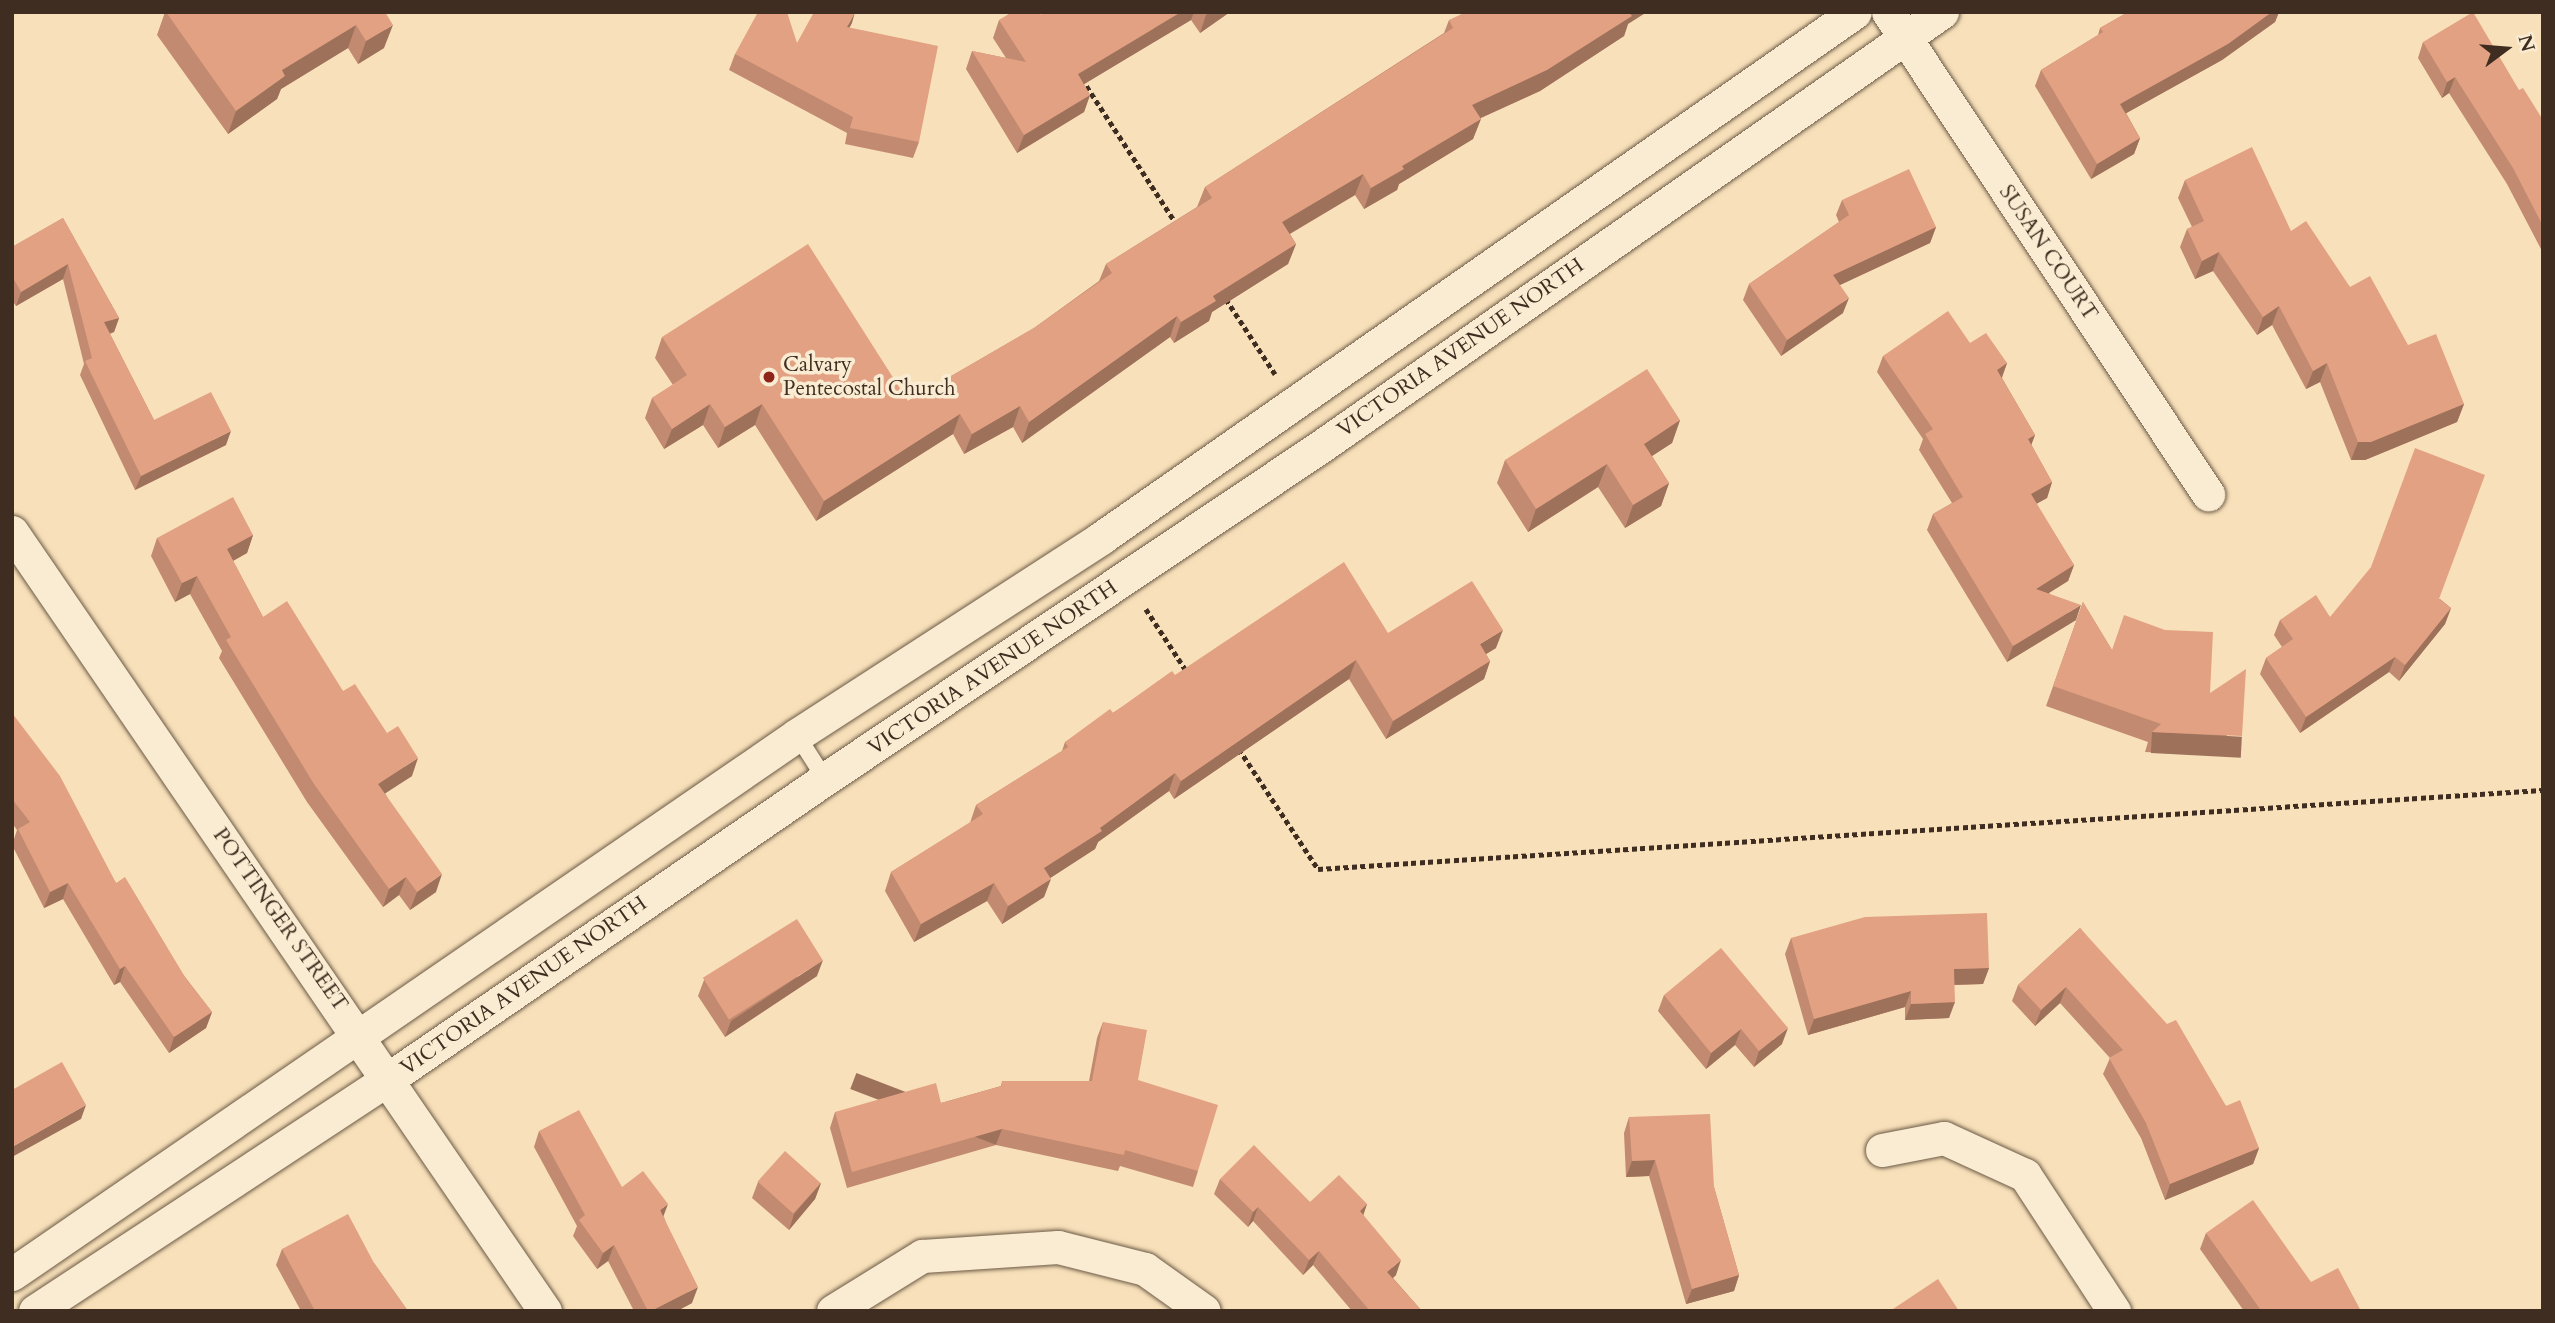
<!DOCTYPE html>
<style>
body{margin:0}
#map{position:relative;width:2555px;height:1323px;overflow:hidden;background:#f8e1ba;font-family:Cardo,serif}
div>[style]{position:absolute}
.path>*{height:4.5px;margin-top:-2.25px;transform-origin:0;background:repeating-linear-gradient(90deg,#3e2d20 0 5px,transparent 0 8.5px)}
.roads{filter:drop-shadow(0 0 2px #6c5a46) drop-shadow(0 0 2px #6c5a46)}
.lane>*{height:16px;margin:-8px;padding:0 8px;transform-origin:8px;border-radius:8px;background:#faecd2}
.street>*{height:33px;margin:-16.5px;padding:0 16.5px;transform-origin:16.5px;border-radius:16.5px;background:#faecd2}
.wall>*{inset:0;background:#c28a70}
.shaded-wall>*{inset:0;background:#9e715b;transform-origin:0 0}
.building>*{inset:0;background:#e2a182;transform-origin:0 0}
.dots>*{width:19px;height:19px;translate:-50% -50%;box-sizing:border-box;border:4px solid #faecd2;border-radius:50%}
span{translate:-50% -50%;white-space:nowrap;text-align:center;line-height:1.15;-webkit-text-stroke:7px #faecd2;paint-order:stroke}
.street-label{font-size:21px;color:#3e2d20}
.poi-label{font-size:21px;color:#3e2d20}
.left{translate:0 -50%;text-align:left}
.frame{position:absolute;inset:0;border:14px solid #3e2d20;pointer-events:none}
.north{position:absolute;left:2471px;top:14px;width:70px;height:70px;-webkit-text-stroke:5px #faecd2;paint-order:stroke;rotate:74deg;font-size:19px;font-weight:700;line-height:28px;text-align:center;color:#3e2d20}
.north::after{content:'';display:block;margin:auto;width:24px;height:32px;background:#3e2d20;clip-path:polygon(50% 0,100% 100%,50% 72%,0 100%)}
</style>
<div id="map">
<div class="path">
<div style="left:1082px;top:79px;width:174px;rotate:56.9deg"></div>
<div style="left:1226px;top:299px;width:90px;rotate:56.8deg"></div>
<div style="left:1146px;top:609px;width:75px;rotate:56.9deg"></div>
<div style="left:1239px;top:749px;width:144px;rotate:56.6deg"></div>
<div style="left:1318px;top:869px;width:1228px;rotate:-3.69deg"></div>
</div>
<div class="roads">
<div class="lane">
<div style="left:797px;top:735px;width:52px;rotate:57.5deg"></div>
</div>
<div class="street">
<div style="left:1888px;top:12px;width:579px;rotate:56.42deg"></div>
<div style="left:12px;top:532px;width:944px;rotate:55.62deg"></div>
<div style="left:1882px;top:1150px;width:63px;rotate:-11deg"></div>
<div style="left:1944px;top:1138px;width:89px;rotate:24.6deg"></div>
<div style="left:2025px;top:1175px;width:163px;rotate:56.8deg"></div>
<div style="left:12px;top:1274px;width:952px;rotate:-34.47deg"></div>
<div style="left:797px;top:735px;width:362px;rotate:-32.9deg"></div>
<div style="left:1101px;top:538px;width:919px;rotate:-34.9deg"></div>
<div style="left:35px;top:1311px;width:422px;rotate:-33.3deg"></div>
<div style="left:388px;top:1079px;width:530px;rotate:-34.47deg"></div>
<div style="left:825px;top:779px;width:596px;rotate:-33.85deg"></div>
<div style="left:1320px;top:447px;width:759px;rotate:-34.97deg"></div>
<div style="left:833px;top:1311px;width:105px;rotate:-31.7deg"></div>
<div style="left:922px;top:1256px;width:136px;rotate:-3.8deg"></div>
<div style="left:1058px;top:1247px;width:90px;rotate:14.2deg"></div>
<div style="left:1145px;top:1269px;width:72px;rotate:35.4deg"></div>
</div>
</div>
<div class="wall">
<div style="clip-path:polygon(165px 12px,208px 12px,210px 14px,386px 12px,384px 48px,358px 64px,348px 48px,281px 89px,277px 99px,228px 134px,157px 35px)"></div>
<div style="clip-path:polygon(1045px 12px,1230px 12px,1200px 33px,1191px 20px,1084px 84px,1090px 95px,1084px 112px,1017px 153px,966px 69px,972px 51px,1006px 58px,993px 38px,999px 20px,1041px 15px)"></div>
<div style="clip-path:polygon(2128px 12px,2279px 12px,2275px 22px,2222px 60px,2126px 113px,2140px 138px,2134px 154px,2091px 179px,2035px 86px,2041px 70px,2098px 35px,2100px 28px)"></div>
<div style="clip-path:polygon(1449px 20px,1628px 24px,1624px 36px,1540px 91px,1481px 118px,1473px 139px,1399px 184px,1397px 190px,1364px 209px,1355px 195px,1290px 234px,1296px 244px,1288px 264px,1212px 312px,1209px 321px,1174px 343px,1170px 337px,1022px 443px,1013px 427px,964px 454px,953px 434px,816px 521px,755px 425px,718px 448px,703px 425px,664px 449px,645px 418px,652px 398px,673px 385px,655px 358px,662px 337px,908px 401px,1034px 328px,1099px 281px,1106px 264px,1197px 207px,1205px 187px,1444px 33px)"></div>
<div style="clip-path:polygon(852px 23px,849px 28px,919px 142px,913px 158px,845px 144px,847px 133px,729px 70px,735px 54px,797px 43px)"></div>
<div style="clip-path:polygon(2423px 42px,2519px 90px,2543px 120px,2543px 253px,2507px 184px,2449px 93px,2442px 98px,2418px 58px)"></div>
<div style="clip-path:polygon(2185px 180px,2291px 231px,2350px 287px,2464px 404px,2457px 422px,2365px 460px,2351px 460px,2320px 382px,2306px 389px,2272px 325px,2257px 335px,2213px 271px,2195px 279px,2180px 247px,2187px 229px,2192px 227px,2178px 198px)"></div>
<div style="clip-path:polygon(1842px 200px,1936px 227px,1930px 243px,1840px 285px,1843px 313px,1781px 356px,1743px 300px,1749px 284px,1839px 222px,1836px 215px)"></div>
<div style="clip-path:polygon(63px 218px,119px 318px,114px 332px,110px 334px,154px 420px,226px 445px,135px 490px,80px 375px,84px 364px,63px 279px,16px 306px,12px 300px,12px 247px)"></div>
<div style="clip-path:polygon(1970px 343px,2007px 363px,2002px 378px,2035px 435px,2031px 444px,2052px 482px,2047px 498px,2036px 504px,2074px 565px,2068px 581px,2049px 593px,2076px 620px,2007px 662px,1927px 530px,1933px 514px,1952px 503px,1919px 450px,1923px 439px,1877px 372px,1883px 356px)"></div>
<div style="clip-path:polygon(1680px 420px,1672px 443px,1652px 456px,1669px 483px,1661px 506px,1625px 528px,1598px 487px,1528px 532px,1497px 483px,1505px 460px)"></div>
<div style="clip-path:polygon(253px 535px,247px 553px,233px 561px,263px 617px,343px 691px,412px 776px,385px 793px,436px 892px,410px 910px,399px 895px,383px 907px,307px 802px,219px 658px,222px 651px,190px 594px,175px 602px,151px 556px,157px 538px)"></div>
<div style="clip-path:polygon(2440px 599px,2451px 608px,2445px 624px,2399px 681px,2389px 672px,2300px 733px,2260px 674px,2266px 658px,2282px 647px,2274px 635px,2280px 620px,2330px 617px)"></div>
<div style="clip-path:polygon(2083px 602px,2112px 650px,2210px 693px,2235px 756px,2145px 752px,2148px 742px,2046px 706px)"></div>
<div style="clip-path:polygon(1388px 633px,1496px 648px,1486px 654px,1490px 661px,1484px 679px,1386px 739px,1349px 679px,1174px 799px,1169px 791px,1098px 842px,1095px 849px,1050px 878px,1044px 897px,1002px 924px,987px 901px,914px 942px,885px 891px,891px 872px,970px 823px,976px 805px,1062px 751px,1065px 742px,1175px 675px)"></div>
<div style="clip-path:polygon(12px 713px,116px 883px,185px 977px,212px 1012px,206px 1028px,169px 1053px,120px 982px,114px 985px,63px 899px,44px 908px,12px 845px,17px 830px,12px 823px)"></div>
<div style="clip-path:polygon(2080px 928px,2226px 1106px,2259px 1148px,2253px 1164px,2165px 1200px,2141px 1138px,2103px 1074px,2110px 1058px,2060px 1003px,2035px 1026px,2012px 1001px,2018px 985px)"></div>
<div style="clip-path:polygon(1791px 938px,1989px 968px,1983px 984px,1954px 985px,1949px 1018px,1905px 1020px,1905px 1007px,1808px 1035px,1785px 954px)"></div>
<div style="clip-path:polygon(817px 976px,725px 1037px,698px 996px,704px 980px)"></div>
<div style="clip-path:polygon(1664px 995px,1782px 1044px,1754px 1067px,1735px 1045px,1706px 1069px,1658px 1011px)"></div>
<div style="clip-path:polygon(1103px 1022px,1138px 1080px,1198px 1171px,1193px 1187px,1120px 1166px,1118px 1171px,996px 1145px,847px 1188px,830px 1128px,835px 1112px,941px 1103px,1001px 1086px,1002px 1081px,1089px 1081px,1097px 1038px)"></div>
<div style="clip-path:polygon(1629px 1117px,1714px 1187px,1739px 1275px,1734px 1291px,1686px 1304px,1649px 1176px,1626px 1177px,1624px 1133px)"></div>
<div style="clip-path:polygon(539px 1131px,664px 1217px,692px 1303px,677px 1311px,634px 1311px,608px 1261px,597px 1269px,573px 1236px,577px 1226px,534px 1147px)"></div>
<div style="clip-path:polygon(1220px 1179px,1310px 1202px,1367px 1204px,1363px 1215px,1396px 1275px,1393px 1278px,1422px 1311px,1352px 1311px,1313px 1265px,1303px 1275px,1253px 1221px,1248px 1227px,1214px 1194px)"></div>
<div style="clip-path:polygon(758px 1182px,821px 1183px,815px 1199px,789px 1230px,752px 1198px)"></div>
<div style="clip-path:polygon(2206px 1233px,2311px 1282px,2361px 1311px,2244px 1311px,2200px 1249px)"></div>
<div style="clip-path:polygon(282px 1249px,374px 1263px,408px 1311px,301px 1311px,276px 1265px)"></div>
</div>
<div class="shaded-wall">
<div style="clip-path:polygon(855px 12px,852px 23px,841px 43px,847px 27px)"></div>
<div style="clip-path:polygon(1181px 12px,1194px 12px,1191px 20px,1071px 92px,1078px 74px)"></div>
<div style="clip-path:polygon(1210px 12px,1230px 12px,1200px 33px,1206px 15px)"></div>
<div style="clip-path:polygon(1626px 12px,1647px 12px,1628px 24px,1624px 36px,1540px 91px,1465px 125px,1472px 105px)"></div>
<div style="clip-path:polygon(2272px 12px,2279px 12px,2275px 22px,2222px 60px,2114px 120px,2120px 104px)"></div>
<div style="clip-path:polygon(356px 25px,348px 48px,281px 89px,277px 99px,228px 134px,236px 111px,282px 70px)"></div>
<div style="clip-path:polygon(393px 25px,384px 48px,358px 64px,366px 41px)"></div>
<div style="clip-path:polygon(2455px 77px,2449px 93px,2442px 98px,2447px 82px)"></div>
<div style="clip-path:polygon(1090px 95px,1084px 112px,1017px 153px,1024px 135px)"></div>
<div style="clip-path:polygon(1481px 119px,1473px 139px,1399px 184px,1397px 190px,1364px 209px,1371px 188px,1402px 166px)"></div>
<div style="clip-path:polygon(2140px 138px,2134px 154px,2091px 179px,2097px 164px)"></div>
<div style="clip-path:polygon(1363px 174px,1355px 195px,1274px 243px,1282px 222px)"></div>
<div style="clip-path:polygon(1936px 227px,1930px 243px,1827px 291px,1833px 275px)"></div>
<div style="clip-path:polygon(1296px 244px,1288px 264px,1212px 312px,1209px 321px,1174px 343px,1181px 322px,1213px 296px)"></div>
<div style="clip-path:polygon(2219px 252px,2213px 271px,2195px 279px,2202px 261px)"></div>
<div style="clip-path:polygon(68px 264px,63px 279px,16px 306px,21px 292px)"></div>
<div style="clip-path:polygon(1849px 298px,1843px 313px,1781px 356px,1787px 340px)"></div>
<div style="clip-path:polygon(2279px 306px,2272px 325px,2257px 335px,2263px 317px)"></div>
<div style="clip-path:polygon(1177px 316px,1170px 337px,1022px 443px,1029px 422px)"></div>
<div style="clip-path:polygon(119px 318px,114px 332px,99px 336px,104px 322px)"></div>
<div style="clip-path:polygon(2007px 363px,2001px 379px,1997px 370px)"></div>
<div style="clip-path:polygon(2327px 363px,2320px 382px,2306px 389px,2313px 371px)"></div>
<div style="clip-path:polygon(710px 404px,703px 425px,664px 449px,672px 429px)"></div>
<div style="clip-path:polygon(762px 404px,755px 425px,718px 448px,725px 427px)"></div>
<div style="clip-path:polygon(2464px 404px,2457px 422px,2365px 460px,2351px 460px,2358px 442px)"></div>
<div style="clip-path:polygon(1020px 406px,1013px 427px,964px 454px,972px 434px)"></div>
<div style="clip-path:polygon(960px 414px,953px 434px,816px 521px,824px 501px)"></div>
<div style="clip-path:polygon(1680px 420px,1672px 443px,1635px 467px,1644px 444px)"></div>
<div style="clip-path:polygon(231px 431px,226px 445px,135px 490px,141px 476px)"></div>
<div style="clip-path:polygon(2035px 435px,2029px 451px,2028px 439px)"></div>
<div style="clip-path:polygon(1607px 464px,1598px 487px,1528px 532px,1536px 509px)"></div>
<div style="clip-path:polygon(2052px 482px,2047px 498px,2025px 510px,2031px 494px)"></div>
<div style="clip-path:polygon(1669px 483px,1661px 506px,1625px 528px,1633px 505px)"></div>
<div style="clip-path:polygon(253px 535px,247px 553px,220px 568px,227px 549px)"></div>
<div style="clip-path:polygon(2074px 565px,2068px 581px,2031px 604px,2036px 589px)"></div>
<div style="clip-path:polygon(197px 576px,190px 594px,175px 602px,182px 583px)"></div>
<div style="clip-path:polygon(2081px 605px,2076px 620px,2007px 662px,2013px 646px)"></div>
<div style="clip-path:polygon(2451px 608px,2445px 624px,2399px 681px,2405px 665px)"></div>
<div style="clip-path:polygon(1503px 630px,1496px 648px,1473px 662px,1480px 644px)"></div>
<div style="clip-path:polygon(2395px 657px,2389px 672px,2300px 733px,2306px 717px)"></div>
<div style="clip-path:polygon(1356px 660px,1349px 679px,1174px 799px,1181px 781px)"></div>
<div style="clip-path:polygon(1490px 661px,1484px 679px,1386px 739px,1393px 721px)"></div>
<div style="left:2152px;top:732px;width:90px;height:21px;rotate:3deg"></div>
<div style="clip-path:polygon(418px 758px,412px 776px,372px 802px,378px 784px)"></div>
<div style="clip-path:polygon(1175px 773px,1169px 791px,1098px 842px,1095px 849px,1038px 886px,1044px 868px)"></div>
<div style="clip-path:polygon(442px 874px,436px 892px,410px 910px,417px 892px)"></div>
<div style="clip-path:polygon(406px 877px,399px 895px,383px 907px,389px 889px)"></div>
<div style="clip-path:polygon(1051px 879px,1044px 897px,1002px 924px,1008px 906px)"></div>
<div style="clip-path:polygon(68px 883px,63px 899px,44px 908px,50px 892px)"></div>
<div style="clip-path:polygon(994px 883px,987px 901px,914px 942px,921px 924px)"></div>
<div style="clip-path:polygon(823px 960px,817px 976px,725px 1037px,731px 1021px)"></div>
<div style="clip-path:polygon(125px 966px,120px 982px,114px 985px,120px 969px)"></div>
<div style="clip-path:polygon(1989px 968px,1983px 984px,1948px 985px,1954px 969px)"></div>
<div style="clip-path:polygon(2066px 987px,2060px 1003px,2035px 1026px,2041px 1010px)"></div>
<div style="clip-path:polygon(1911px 991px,1905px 1007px,1808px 1035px,1814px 1019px)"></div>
<div style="clip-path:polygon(1955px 1002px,1949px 1018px,1905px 1020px,1911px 1004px)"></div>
<div style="clip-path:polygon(212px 1012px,206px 1028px,169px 1053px,174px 1037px)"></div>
<div style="clip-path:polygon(1788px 1028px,1782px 1044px,1754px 1067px,1759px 1051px)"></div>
<div style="clip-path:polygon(1741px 1029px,1735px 1045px,1706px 1069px,1711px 1053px)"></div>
<div style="clip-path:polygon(86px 1105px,81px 1119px,12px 1157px,12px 1147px)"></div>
<div style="left:1002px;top:1129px;width:17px;height:156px;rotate:111deg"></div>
<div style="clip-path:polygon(2259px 1148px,2253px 1164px,2165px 1200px,2170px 1184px)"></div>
<div style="clip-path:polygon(1655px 1160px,1649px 1176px,1626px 1177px,1632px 1161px)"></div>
<div style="clip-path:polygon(821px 1183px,815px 1199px,789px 1230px,794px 1214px)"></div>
<div style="clip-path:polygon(668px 1204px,662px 1220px,660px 1210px)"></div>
<div style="clip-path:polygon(1367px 1204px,1362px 1219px,1360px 1211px)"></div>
<div style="clip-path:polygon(1258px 1207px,1253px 1221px,1248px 1227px,1253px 1212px)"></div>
<div style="clip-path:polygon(614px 1245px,608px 1261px,597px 1269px,603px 1253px)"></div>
<div style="clip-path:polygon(1319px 1251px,1313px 1265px,1303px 1275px,1309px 1260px)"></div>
<div style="clip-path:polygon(1401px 1260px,1396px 1275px,1382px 1287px,1387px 1272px)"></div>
<div style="clip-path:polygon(1739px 1275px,1734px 1291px,1686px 1304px,1692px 1289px)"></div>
<div style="clip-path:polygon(698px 1287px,692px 1303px,677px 1311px,651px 1311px)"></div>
</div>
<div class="building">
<div style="clip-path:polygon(166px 12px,208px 12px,210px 14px,213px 12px,385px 12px,393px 25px,366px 41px,356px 25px,282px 70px,285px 76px,236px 111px)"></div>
<div style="clip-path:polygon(758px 12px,787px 12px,797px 43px,814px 12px,855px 12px,847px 27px,938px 46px,919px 142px,850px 128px,853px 117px,735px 54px)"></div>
<div style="clip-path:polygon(1012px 12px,1040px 12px,1041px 15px,1045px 12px,1181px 12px,1078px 74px,1090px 95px,1024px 135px,972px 51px,1026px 62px,999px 20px)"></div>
<div style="clip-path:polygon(1466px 12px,1629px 12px,1632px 16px,1547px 70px,1472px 105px,1481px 119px,1402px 166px,1404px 169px,1371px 188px,1363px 174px,1282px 222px,1296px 244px,1213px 296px,1216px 301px,1181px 322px,1177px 316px,1029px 422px,1020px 406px,972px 434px,960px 414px,824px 501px,762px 404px,725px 427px,710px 404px,672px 429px,652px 398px,687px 375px,662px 337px,808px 244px,908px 401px,1034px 328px,1112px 273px,1106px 264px,1212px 198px,1205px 187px,1453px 28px,1449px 20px)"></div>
<div style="clip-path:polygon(2128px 12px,2272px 12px,2228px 44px,2120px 104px,2140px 138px,2097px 164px,2041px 70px,2103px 32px,2100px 28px)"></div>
<div style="clip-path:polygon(2473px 12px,2519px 90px,2523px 88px,2543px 120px,2543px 226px,2513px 168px,2455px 77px,2447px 82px,2423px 42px)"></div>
<div style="clip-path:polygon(2252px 147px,2291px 231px,2306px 221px,2350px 287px,2370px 276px,2408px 345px,2436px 334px,2464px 404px,2371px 442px,2358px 442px,2327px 363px,2313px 371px,2279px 306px,2263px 317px,2219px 252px,2202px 261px,2187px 229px,2204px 221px,2185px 180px)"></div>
<div style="clip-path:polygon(1909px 169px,1936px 227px,1833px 275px,1849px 298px,1787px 340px,1749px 284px,1849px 215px,1842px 200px)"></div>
<div style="clip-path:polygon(63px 218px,119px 318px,104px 322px,154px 420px,211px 392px,231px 431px,141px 476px,85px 361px,92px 358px,68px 264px,21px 292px,12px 276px,12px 247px)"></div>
<div style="clip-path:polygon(1948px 311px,1970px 343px,1986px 333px,2007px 363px,1997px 370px,2035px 435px,2028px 439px,2052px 482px,2031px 494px,2074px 565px,2036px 589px,2081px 605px,2013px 646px,1933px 514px,1963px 497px,1925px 434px,1933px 429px,1883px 356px)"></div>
<div style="clip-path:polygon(1647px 369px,1680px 420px,1644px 444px,1669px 483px,1633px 505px,1607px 464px,1536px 509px,1505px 460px)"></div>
<div style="clip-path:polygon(2415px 448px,2485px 475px,2439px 599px,2451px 608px,2405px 665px,2395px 657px,2306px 717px,2266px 658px,2293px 639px,2280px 620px,2316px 595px,2330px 617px,2371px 567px)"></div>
<div style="clip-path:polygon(233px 497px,253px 535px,227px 549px,263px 617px,287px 601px,343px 691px,355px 684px,387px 733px,398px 726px,418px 758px,378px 784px,442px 874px,417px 892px,406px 877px,389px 889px,314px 784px,226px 640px,231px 637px,197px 576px,182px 583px,157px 538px)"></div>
<div style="clip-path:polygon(1344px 562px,1388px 633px,1472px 581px,1503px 630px,1480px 644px,1490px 661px,1393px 721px,1356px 660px,1181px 781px,1175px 773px,1100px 828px,1102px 831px,1044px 868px,1051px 879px,1008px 906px,994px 883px,921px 924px,891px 872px,983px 814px,976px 805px,1068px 747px,1065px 742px,1110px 709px,1113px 713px,1172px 671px,1175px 675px)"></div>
<div style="clip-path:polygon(2083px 602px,2112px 650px,2124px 615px,2165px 630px,2213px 632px,2210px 693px,2246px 669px,2242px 736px,2152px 732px,2161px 724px,2053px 686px)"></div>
<div style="clip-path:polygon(12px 713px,60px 776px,116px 883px,125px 877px,185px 977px,212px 1012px,174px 1037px,125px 966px,120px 969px,68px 883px,50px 892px,18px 829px,30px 822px,12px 799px)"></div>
<div style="clip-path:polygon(1987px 913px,1989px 968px,1954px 969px,1955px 1002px,1911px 1004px,1911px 991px,1814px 1019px,1791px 938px,1865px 917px)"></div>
<div style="left:797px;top:919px;width:49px;height:111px;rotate:58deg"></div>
<div style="clip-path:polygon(2080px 928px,2167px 1024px,2176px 1020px,2226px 1106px,2240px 1100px,2259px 1148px,2170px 1184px,2146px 1123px,2109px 1058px,2123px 1050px,2066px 987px,2041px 1010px,2018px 985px)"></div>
<div style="clip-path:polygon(1721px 948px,1788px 1028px,1759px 1051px,1741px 1029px,1711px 1053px,1664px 995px)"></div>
<div style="clip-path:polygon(1103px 1022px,1147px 1030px,1138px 1080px,1218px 1105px,1198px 1171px,1125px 1150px,1124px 1155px,1002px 1129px,852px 1172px,835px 1112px,936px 1083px,941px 1103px,1002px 1086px,1002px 1081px,1092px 1081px)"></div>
<div style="clip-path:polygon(62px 1062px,86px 1105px,12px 1147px,12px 1090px)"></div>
<div style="clip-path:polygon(579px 1110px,622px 1187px,643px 1171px,668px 1204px,660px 1210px,698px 1287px,651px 1311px,648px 1311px,614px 1245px,603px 1253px,579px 1220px,585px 1215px,539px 1131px)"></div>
<div style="clip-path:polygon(1710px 1114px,1714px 1187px,1739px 1275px,1692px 1289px,1655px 1160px,1632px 1161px,1629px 1117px)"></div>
<div style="clip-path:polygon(1254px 1145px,1310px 1202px,1339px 1175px,1367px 1204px,1360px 1211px,1401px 1260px,1387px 1272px,1422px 1311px,1370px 1311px,1319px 1251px,1309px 1260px,1258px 1207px,1253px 1212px,1220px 1179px)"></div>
<div style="left:785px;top:1151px;width:48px;height:41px;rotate:42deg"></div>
<div style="clip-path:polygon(2253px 1200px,2311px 1282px,2338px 1268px,2361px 1311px,2257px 1311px,2260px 1309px,2206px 1233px)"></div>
<div style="clip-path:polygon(348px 1214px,374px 1263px,408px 1311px,315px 1311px,282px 1249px)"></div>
<div style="clip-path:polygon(1938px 1279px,1959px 1311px,1890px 1311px)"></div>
</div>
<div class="dots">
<div style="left:769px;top:377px;background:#8f2418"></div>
</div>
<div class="street-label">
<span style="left:2048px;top:253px;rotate:56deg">SUSAN COURT</span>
<span style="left:1461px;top:348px;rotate:-35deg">VICTORIA AVENUE NORTH</span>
<span style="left:993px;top:668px;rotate:-34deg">VICTORIA AVENUE NORTH</span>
<span style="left:280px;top:920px;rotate:55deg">POTTINGER STREET</span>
<span style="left:524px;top:986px;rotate:-35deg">VICTORIA AVENUE NORTH</span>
</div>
<div class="poi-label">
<span class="left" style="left:783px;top:377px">Calvary<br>Pentecostal Church</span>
</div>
<div class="frame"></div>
<div class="north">N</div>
</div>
